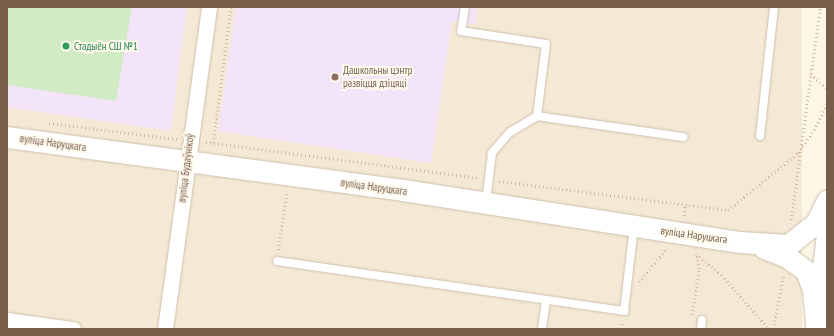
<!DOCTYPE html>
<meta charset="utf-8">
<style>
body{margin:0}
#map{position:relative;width:834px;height:336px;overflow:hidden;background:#fcf6e7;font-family:"PT Sans Narrow",sans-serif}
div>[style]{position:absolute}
.residential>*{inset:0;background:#f4e9d5;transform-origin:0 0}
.education>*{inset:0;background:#f3e4f9}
.green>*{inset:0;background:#d1ebc5}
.path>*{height:2.5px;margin-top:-1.25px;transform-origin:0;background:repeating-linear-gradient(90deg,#d7bba1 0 1px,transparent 0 4px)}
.roads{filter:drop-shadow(0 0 1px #cebfad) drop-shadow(0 0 1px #cebfad)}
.lane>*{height:8px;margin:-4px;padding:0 4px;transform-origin:4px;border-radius:4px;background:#fff}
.street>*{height:15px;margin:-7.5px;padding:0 7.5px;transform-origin:7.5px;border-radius:7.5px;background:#fff}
.secondary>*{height:21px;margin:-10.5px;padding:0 10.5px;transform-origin:10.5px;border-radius:10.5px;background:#fff}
.dots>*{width:11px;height:11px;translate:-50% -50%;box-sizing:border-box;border:2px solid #fffaee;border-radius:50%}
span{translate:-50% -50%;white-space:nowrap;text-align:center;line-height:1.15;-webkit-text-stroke:4px #fffaee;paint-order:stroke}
.leisure-label{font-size:11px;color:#27864d}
.left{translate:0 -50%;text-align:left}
.education-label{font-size:11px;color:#785e54}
.street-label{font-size:11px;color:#775e4b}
.frame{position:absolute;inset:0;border:8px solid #775e4b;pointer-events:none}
</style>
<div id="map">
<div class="residential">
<div style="left:7px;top:7px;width:795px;height:322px"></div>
</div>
<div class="education">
<div style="clip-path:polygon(7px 7px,187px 7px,171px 131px,7px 107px)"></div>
<div style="clip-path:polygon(236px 7px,478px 7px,475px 24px,452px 21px,431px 163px,218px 131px)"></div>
</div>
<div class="green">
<div style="clip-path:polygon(7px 7px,132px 7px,116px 101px,7px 85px)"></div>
</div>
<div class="path">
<div style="left:811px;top:74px;width:22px;rotate:43deg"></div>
<div style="left:49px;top:123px;width:129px;rotate:7.1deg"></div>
<div style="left:206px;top:142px;width:274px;rotate:7.5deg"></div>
<div style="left:213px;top:143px;width:137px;rotate:-82.5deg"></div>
<div style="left:499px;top:181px;width:231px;rotate:7.2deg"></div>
<div style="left:728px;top:210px;width:90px;rotate:-39.2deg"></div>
<div style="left:798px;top:153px;width:28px;rotate:-55deg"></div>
<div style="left:814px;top:130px;width:30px;rotate:-64deg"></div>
<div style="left:684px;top:216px;width:12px;rotate:-85deg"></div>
<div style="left:791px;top:220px;width:215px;rotate:-82.2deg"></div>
<div style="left:278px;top:250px;width:60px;rotate:-81.3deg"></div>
<div style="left:696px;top:254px;width:33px;rotate:39deg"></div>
<div style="left:722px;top:275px;width:72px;rotate:49deg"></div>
<div style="left:639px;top:282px;width:44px;rotate:-50.5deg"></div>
<div style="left:692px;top:315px;width:47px;rotate:-81.3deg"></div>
<div style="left:699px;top:269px;width:14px;rotate:-102deg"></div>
<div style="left:621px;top:329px;width:7px;rotate:-82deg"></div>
<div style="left:773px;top:329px;width:53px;rotate:-79.1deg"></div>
</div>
<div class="roads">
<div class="lane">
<div style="left:465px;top:7px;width:24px;rotate:99deg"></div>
<div style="left:461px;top:31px;width:86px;rotate:8.7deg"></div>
<div style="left:546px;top:44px;width:73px;rotate:97.1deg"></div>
<div style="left:537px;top:116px;width:31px;rotate:149deg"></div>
<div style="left:510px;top:132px;width:28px;rotate:131deg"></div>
<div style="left:492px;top:153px;width:49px;rotate:97deg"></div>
<div style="left:537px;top:116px;width:148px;rotate:8.2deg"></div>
<div style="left:760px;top:136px;width:130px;rotate:-83.8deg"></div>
<div style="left:277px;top:261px;width:351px;rotate:8.2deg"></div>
<div style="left:624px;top:311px;width:85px;rotate:-83.2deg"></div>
<div style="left:542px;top:329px;width:29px;rotate:-82deg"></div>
<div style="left:701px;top:329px;width:9px;rotate:-84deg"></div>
</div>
<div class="street">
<div style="left:7px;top:320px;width:67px;rotate:7.8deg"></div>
<div style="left:165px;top:329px;width:325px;rotate:-82.2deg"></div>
</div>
<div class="secondary">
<div style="left:7px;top:137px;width:400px;rotate:7.6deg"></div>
<div style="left:403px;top:190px;width:341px;rotate:8.8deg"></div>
<div style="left:740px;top:242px;width:48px;rotate:3.6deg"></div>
<div style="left:788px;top:245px;width:36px;rotate:-38deg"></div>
<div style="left:816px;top:223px;width:25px;rotate:-64deg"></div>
<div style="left:764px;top:248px;width:25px;rotate:21deg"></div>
<div style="left:787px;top:257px;width:24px;rotate:36deg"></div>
<div style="left:806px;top:271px;width:19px;rotate:69deg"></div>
<div style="left:813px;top:289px;width:36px;rotate:85deg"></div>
<div style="left:819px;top:300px;width:65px;rotate:-83deg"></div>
</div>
</div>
<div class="dots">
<div style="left:66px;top:46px;background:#2e9e5b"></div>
<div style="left:335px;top:77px;background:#8d6e63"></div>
</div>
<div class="leisure-label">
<span class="left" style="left:74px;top:46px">Стадыён СШ №1</span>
</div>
<div class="education-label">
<span class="left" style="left:343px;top:77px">Дашкольны цэнтр<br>развіцця дзіцяці</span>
</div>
<div class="street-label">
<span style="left:53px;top:143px;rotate:8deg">вуліца Наруцкага</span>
<span style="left:186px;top:168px;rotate:-83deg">вуліца Будаўнікоў</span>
<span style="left:374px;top:187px;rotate:8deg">вуліца Наруцкага</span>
<span style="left:694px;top:235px;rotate:8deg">вуліца Наруцкага</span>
</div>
<div class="frame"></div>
</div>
